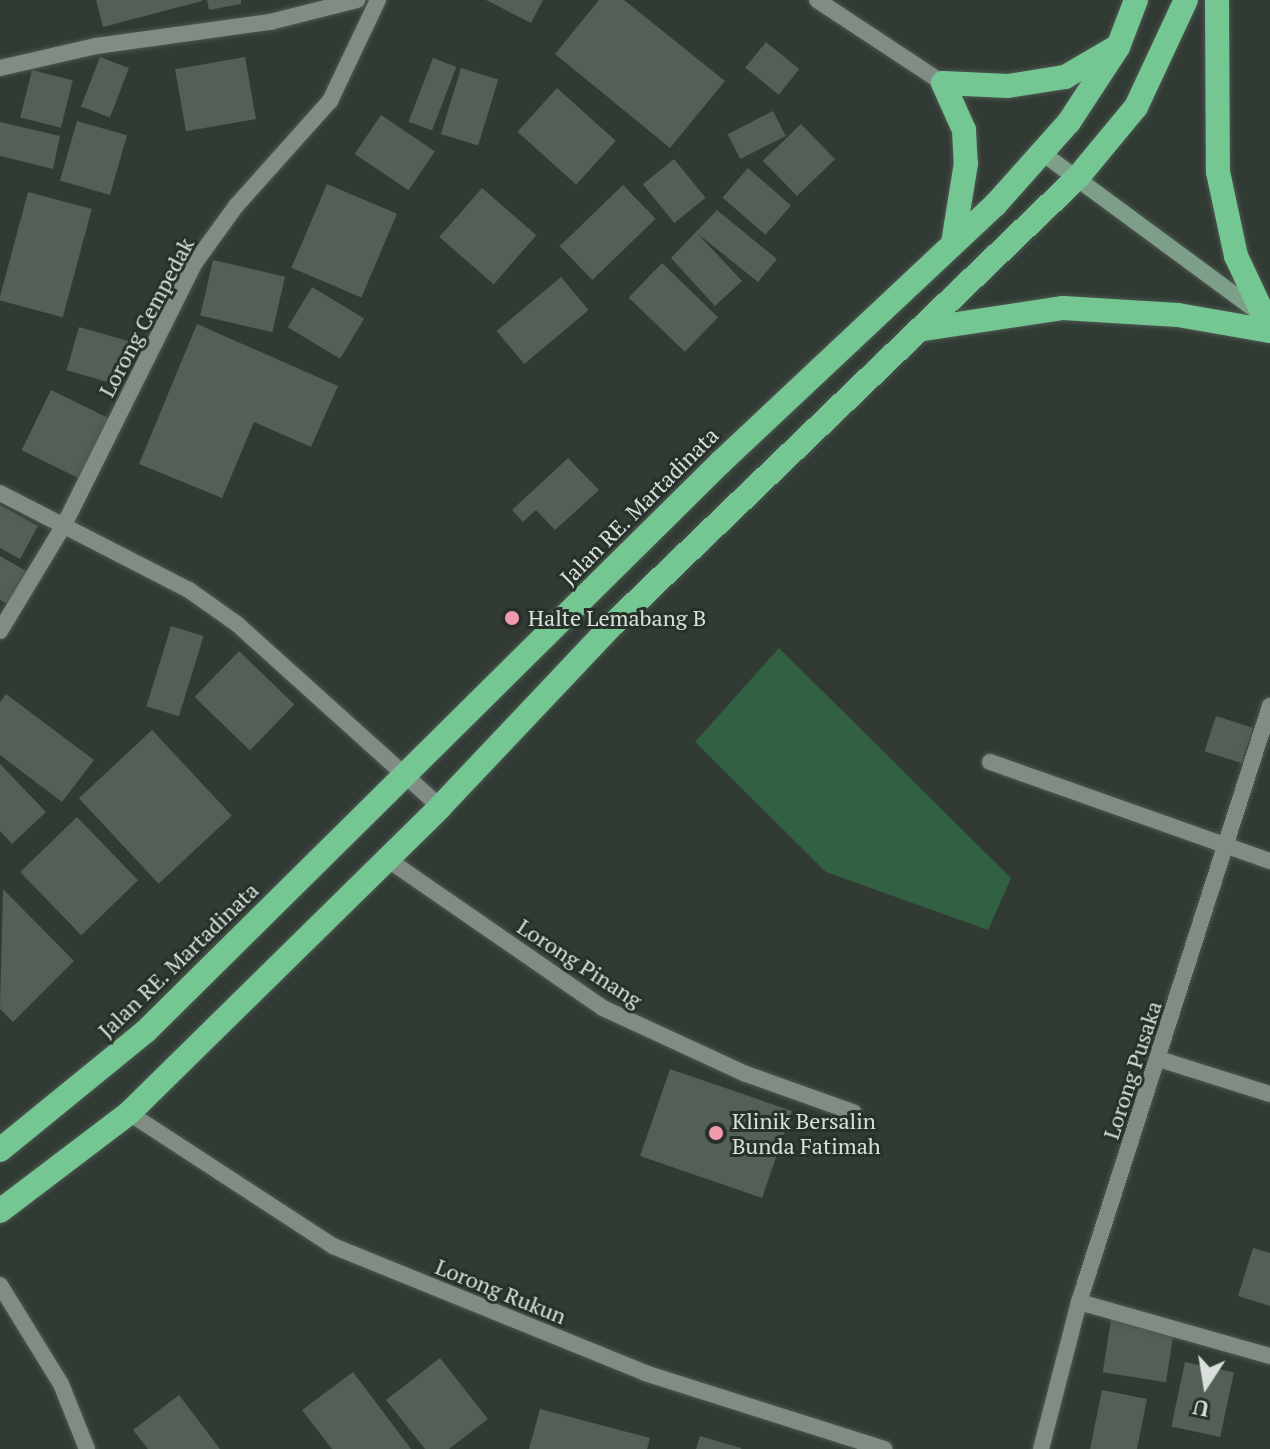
<!DOCTYPE html>
<style>
body{margin:0}
#map{position:relative;width:1270px;height:1449px;overflow:hidden;background:#313b34;font-family:"PT Serif",serif}
div>[style]{position:absolute}
.green>*{inset:0;background:#316043}
.building>*{inset:0;background:#545f57;transform-origin:0 0}
.roads{filter:drop-shadow(0 0 2px #4e5751) drop-shadow(0 0 2px #4e5751)}
.street>*{height:16px;margin:-8px;padding:0 8px;transform-origin:8px;border-radius:8px;background:#818d84}
.secondary>*{height:16px;margin:-8px;padding:0 8px;transform-origin:8px;border-radius:8px;background:#7d9e88}
.highway>*{height:24px;margin:-12px;padding:0 12px;transform-origin:12px;border-radius:12px;background:#74c792}
.dots>*{width:22px;height:22px;translate:-50% -50%;box-sizing:border-box;border:4px solid #27312a;border-radius:50%}
span{translate:-50% -50%;white-space:nowrap;text-align:center;line-height:1.15;-webkit-text-stroke:6px #27312a;paint-order:stroke}
.street-label{font-size:22px;color:#d9e0db}
.poi-label{font-size:22px;color:#d9e0db}
.left{translate:0 -50%;text-align:left}
.north{position:absolute;left:1166px;top:1345px;width:80px;height:80px;-webkit-text-stroke:6px #27312a;paint-order:stroke;rotate:192deg;font-size:22px;font-weight:700;line-height:32px;text-align:center;color:#d9e0db}
.north::after{content:'';display:block;margin:auto;width:28px;height:36px;background:#d9e0db;clip-path:polygon(50% 0,100% 100%,50% 72%,0 100%)}
</style>
<div id="map">
<div class="green">
<div style="clip-path:polygon(779px 648px,1011px 878px,988px 930px,826px 872px,695px 742px)"></div>
</div>
<div class="building">
<div style="clip-path:polygon(96px 0,202px 0,202px 1px,103px 27px)"></div>
<div style="clip-path:polygon(207px 0,241px 0,241px 4px,209px 10px)"></div>
<div style="clip-path:polygon(486px 0,543px 0,531px 23px)"></div>
<div style="clip-path:polygon(599px 0,624px 0,725px 81px,670px 148px,555px 54px)"></div>
<div style="left:766px;top:42px;width:43px;height:33px;rotate:39deg"></div>
<div style="left:100px;top:57px;width:31px;height:53px;rotate:21deg"></div>
<div style="left:245px;top:57px;width:63px;height:71px;rotate:80deg"></div>
<div style="left:433px;top:58px;width:25px;height:68px;rotate:21deg"></div>
<div style="left:461px;top:68px;width:39px;height:69px;rotate:17deg"></div>
<div style="left:32px;top:70px;width:42px;height:49px;rotate:14deg"></div>
<div style="left:557px;top:88px;width:79px;height:59px;rotate:42deg"></div>
<div style="left:773px;top:111px;width:28px;height:51px;rotate:63deg"></div>
<div style="left:381px;top:115px;width:65px;height:47px;rotate:34deg"></div>
<div style="left:77px;top:121px;width:52px;height:62px;rotate:16deg"></div>
<div style="clip-path:polygon(0 122px,60px 136px,53px 169px,0 156px)"></div>
<div style="left:801px;top:124px;width:49px;height:53px;rotate:46deg"></div>
<div style="left:674px;top:159px;width:50px;height:40px;rotate:51deg"></div>
<div style="left:748px;top:168px;width:57px;height:39px;rotate:41deg"></div>
<div style="left:327px;top:184px;width:76px;height:91px;rotate:23deg"></div>
<div style="left:623px;top:185px;width:47px;height:88px;rotate:46deg"></div>
<div style="left:482px;top:188px;width:72px;height:65px;rotate:41deg"></div>
<div style="left:28px;top:192px;width:66px;height:112px;rotate:15deg"></div>
<div style="clip-path:polygon(717px 210px,777px 259px,758px 282px,697px 233px,742px 281px,715px 306px,671px 258px)"></div>
<div style="left:213px;top:260px;width:74px;height:57px;rotate:13deg"></div>
<div style="left:662px;top:263px;width:78px;height:48px;rotate:44deg"></div>
<div style="left:561px;top:277px;width:43px;height:84px;rotate:50deg"></div>
<div style="left:312px;top:287px;width:61px;height:47px;rotate:31deg"></div>
<div style="clip-path:polygon(197px 324px,338px 386px,311px 447px,254px 422px,222px 498px,139px 464px)"></div>
<div style="left:79px;top:327px;width:52px;height:45px;rotate:16deg"></div>
<div style="left:51px;top:390px;width:66px;height:67px;rotate:26deg"></div>
<div style="clip-path:polygon(568px 458px,599px 490px,555px 530px,536px 510px,523px 522px,512px 510px)"></div>
<div style="clip-path:polygon(0 505px,38px 526px,20px 559px,0 548px)"></div>
<div style="clip-path:polygon(0 556px,28px 572px,9px 605px,0 600px)"></div>
<div style="left:171px;top:626px;width:34px;height:84px;rotate:17deg"></div>
<div style="left:239px;top:651px;width:77px;height:64px;rotate:44deg"></div>
<div style="clip-path:polygon(6px 694px,94px 760px,62px 802px,0 755px,0 702px)"></div>
<div style="left:1216px;top:716px;width:39px;height:37px;rotate:18deg"></div>
<div style="left:152px;top:730px;width:117px;height:100px;rotate:47deg"></div>
<div style="clip-path:polygon(0 764px,46px 812px,12px 844px,0 831px)"></div>
<div style="left:77px;top:817px;width:88px;height:79px;rotate:46deg"></div>
<div style="clip-path:polygon(3px 889px,74px 961px,13px 1022px,0 1009px)"></div>
<div style="left:670px;top:1069px;width:129px;height:92px;rotate:19deg"></div>
<div style="clip-path:polygon(1253px 1248px,1270px 1253px,1270px 1306px,1238px 1296px)"></div>
<div style="left:1111px;top:1320px;width:64px;height:53px;rotate:9deg"></div>
<div style="clip-path:polygon(440px 1358px,488px 1419px,449px 1449px,425px 1449px,386px 1400px)"></div>
<div style="left:1185px;top:1362px;width:50px;height:66px;rotate:12deg"></div>
<div style="clip-path:polygon(353px 1372px,411px 1449px,332px 1449px,302px 1410px)"></div>
<div style="clip-path:polygon(1102px 1390px,1147px 1399px,1137px 1449px,1090px 1449px)"></div>
<div style="clip-path:polygon(179px 1395px,220px 1449px,148px 1449px,133px 1430px)"></div>
<div style="clip-path:polygon(540px 1409px,650px 1438px,647px 1449px,529px 1449px)"></div>
<div style="clip-path:polygon(700px 1436px,741px 1448px,741px 1449px,696px 1449px)"></div>
</div>
<div class="roads">
<div class="street">
<div style="left:817px;top:0;width:151px;rotate:33.4deg"></div>
<div style="left:0;top:68px;width:98px;rotate:-12.9deg"></div>
<div style="left:96px;top:46px;width:176px;rotate:-7.9deg"></div>
<div style="left:270px;top:22px;width:90px;rotate:-14.2deg"></div>
<div style="left:0;top:493px;width:212px;rotate:27.2deg"></div>
<div style="left:189px;top:590px;width:59px;rotate:35.3deg"></div>
<div style="left:237px;top:624px;width:273px;rotate:42deg"></div>
<div style="left:0;top:631px;width:124px;rotate:-58.9deg"></div>
<div style="left:64px;top:525px;width:292px;rotate:-63.5deg"></div>
<div style="left:194px;top:264px;width:72px;rotate:-54.1deg"></div>
<div style="left:236px;top:206px;width:141px;rotate:-48.2deg"></div>
<div style="left:330px;top:101px;width:112px;rotate:-64.6deg"></div>
<div style="left:990px;top:762px;width:297px;rotate:19.5deg"></div>
<div style="left:387px;top:859px;width:262px;rotate:34.6deg"></div>
<div style="left:603px;top:1008px;width:157px;rotate:24.8deg"></div>
<div style="left:746px;top:1074px;width:114px;rotate:19.6deg"></div>
<div style="left:1159px;top:1059px;width:116px;rotate:17.5deg"></div>
<div style="left:129px;top:1113px;width:244px;rotate:33.1deg"></div>
<div style="left:333px;top:1246px;width:337px;rotate:22.1deg"></div>
<div style="left:645px;top:1373px;width:251px;rotate:17.6deg"></div>
<div style="left:0;top:1285px;width:116px;rotate:58.4deg"></div>
<div style="left:61px;top:1384px;width:70px;rotate:68.2deg"></div>
<div style="left:1079px;top:1302px;width:198px;rotate:15.8deg"></div>
<div style="left:1041px;top:1449px;width:152px;rotate:-75.5deg"></div>
<div style="left:1079px;top:1302px;width:626px;rotate:-72.23deg"></div>
</div>
<div class="secondary">
<div style="left:1045px;top:155px;width:271px;rotate:36.4deg"></div>
</div>
<div class="highway">
<div style="left:1217px;top:0;width:172px;rotate:89.7deg"></div>
<div style="left:1218px;top:172px;width:86px;rotate:77.9deg"></div>
<div style="left:1236px;top:256px;width:68px;rotate:64.9deg"></div>
<div style="left:943px;top:83px;width:65px;rotate:2.6deg"></div>
<div style="left:1008px;top:86px;width:58px;rotate:-9deg"></div>
<div style="left:1065px;top:77px;width:56px;rotate:-30.3deg"></div>
<div style="left:943px;top:83px;width:51px;rotate:65.9deg"></div>
<div style="left:964px;top:130px;width:33px;rotate:87deg"></div>
<div style="left:966px;top:163px;width:81px;rotate:99.2deg"></div>
<div style="left:924px;top:329px;width:141px;rotate:-8.6deg"></div>
<div style="left:1063px;top:308px;width:115px;rotate:3.5deg"></div>
<div style="left:1178px;top:315px;width:93px;rotate:9.9deg"></div>
<div style="left:0;top:1150px;width:188px;rotate:-39.2deg"></div>
<div style="left:146px;top:1031px;width:809px;rotate:-44.7deg"></div>
<div style="left:721px;top:462px;width:376px;rotate:-43.2deg"></div>
<div style="left:995px;top:205px;width:111px;rotate:-48.3deg"></div>
<div style="left:1069px;top:122px;width:90px;rotate:-56.8deg"></div>
<div style="left:1118px;top:47px;width:50px;rotate:-69deg"></div>
<div style="left:0;top:1211px;width:162px;rotate:-37.2deg"></div>
<div style="left:129px;top:1113px;width:436px;rotate:-44.5deg"></div>
<div style="left:440px;top:807px;width:249px;rotate:-46.6deg"></div>
<div style="left:611px;top:626px;width:648px;rotate:-43.87deg"></div>
<div style="left:1078px;top:177px;width:91px;rotate:-50.4deg"></div>
<div style="left:1136px;top:107px;width:118px;rotate:-65deg"></div>
</div>
</div>
<div class="dots">
<div style="left:512px;top:618px;background:#f29aae"></div>
<div style="left:716px;top:1133px;background:#f29aae"></div>
</div>
<div class="street-label">
<span style="left:146px;top:317px;rotate:-62deg">Lorong Cempedak</span>
<span style="left:639px;top:506px;rotate:-45deg">Jalan RE. Martadinata</span>
<span style="left:178px;top:960px;rotate:-44deg">Jalan RE. Martadinata</span>
<span style="left:580px;top:963px;rotate:33deg">Lorong Pinang</span>
<span style="left:1132px;top:1070px;rotate:-72deg">Lorong Pusaka</span>
<span style="left:501px;top:1291px;rotate:22deg">Lorong Rukun</span>
</div>
<div class="poi-label">
<span class="left" style="left:528px;top:618px">Halte Lemabang B</span>
<span class="left" style="left:732px;top:1133px">Klinik Bersalin<br>Bunda Fatimah</span>
</div>
<div class="north">U</div>
</div>
